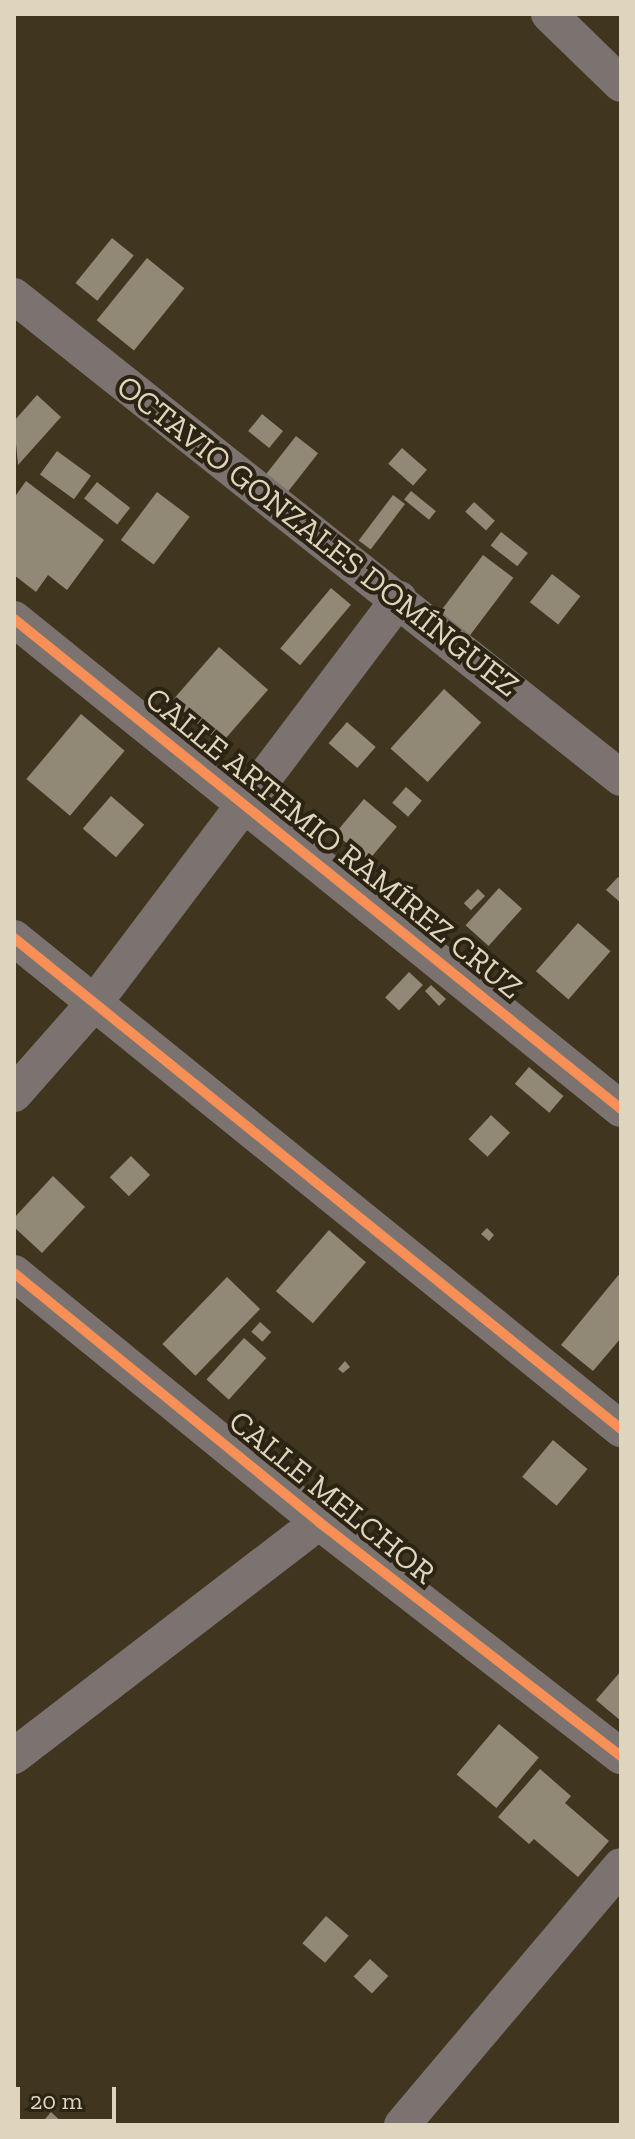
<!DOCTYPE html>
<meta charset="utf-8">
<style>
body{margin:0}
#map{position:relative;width:635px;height:2139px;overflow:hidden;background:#403620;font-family:"Zilla Slab",serif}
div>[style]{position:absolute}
.building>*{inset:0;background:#918876;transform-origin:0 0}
.street>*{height:36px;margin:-18px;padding:0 18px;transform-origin:18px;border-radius:18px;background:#7b736f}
.cycleway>*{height:10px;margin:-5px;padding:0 5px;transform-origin:5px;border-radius:5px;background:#f78f57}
span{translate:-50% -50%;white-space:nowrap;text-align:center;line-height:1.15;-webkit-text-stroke:8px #2c2413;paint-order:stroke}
.street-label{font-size:32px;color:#dfd4be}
.frame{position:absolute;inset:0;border:16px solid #dfd4be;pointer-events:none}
.scale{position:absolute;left:16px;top:2087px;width:100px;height:36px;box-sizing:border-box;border:4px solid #dfd4be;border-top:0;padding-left:10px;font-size:24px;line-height:28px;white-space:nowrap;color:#dfd4be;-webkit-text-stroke:6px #2c2413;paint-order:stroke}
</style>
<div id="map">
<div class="building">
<div style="left:112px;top:238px;width:28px;height:58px;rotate:39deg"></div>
<div style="left:147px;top:258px;width:48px;height:80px;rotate:39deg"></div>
<div style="clip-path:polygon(37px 395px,61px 417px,18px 465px,14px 421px)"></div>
<div style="left:262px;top:414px;width:27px;height:22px;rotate:39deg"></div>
<div style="left:296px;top:436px;width:28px;height:49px;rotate:38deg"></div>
<div style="left:402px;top:448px;width:33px;height:21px;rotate:41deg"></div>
<div style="left:57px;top:451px;width:42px;height:29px;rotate:36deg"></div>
<div style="clip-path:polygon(26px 481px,104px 540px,67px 590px,48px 575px,36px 592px,14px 575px,14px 498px)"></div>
<div style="left:97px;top:482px;width:42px;height:21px;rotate:38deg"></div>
<div style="left:411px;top:491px;width:32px;height:11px;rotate:39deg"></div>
<div style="left:157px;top:492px;width:41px;height:60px;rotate:37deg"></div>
<div style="left:393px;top:495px;width:15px;height:57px;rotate:37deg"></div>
<div style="left:474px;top:502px;width:28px;height:13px;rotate:42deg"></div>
<div style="left:501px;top:532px;width:34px;height:17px;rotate:38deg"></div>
<div style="left:483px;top:555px;width:38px;height:72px;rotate:37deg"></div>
<div style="left:552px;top:574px;width:36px;height:36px;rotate:38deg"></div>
<div style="left:331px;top:588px;width:26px;height:79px;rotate:40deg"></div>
<div style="left:219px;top:647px;width:65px;height:72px;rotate:41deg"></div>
<div style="left:444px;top:689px;width:50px;height:80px;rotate:42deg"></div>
<div style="left:81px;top:714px;width:57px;height:85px;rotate:40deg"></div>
<div style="left:347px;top:722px;width:38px;height:28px;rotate:41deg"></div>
<div style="left:406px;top:787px;width:21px;height:21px;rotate:41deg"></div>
<div style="left:111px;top:796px;width:44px;height:43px;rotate:41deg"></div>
<div style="left:364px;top:799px;width:43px;height:45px;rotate:40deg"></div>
<div style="clip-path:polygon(618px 877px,621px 880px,621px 903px,606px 890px)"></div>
<div style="left:499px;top:888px;width:31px;height:50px;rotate:42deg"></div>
<div style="left:478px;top:889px;width:10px;height:20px;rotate:45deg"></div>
<div style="left:578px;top:923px;width:43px;height:64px;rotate:41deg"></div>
<div style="left:409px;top:972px;width:19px;height:35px;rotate:43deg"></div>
<div style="clip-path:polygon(431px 985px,446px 999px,439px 1006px,425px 991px)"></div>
<div style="left:529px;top:1067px;width:45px;height:22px;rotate:40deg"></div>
<div style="left:491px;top:1115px;width:26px;height:33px;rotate:43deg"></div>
<div style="left:131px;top:1156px;width:27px;height:30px;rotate:45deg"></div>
<div style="clip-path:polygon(53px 1176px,85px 1207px,42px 1253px,14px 1227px,14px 1218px)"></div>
<div style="clip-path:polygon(487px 1228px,494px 1235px,489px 1241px,481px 1234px)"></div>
<div style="left:329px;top:1230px;width:49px;height:81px;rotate:41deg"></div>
<div style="clip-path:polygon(621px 1272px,621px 1338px,593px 1371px,561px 1345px)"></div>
<div style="left:227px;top:1277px;width:46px;height:93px;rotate:44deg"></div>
<div style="left:260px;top:1322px;width:15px;height:13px;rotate:42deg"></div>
<div style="left:244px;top:1338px;width:30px;height:56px;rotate:42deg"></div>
<div style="clip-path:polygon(345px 1361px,350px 1367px,343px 1373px,338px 1369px)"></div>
<div style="left:553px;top:1440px;width:45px;height:48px;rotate:40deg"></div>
<div style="clip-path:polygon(621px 1671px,621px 1721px,596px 1700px)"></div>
<div style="left:499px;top:1724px;width:52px;height:66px;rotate:40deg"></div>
<div style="clip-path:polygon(540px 1769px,571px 1796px,565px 1803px,609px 1841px,578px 1877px,534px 1839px,529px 1844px,498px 1817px)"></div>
<div style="left:326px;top:1916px;width:30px;height:36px;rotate:41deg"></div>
<div style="left:370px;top:1959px;width:25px;height:24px;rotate:43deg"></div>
<div style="clip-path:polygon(51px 2112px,65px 2125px,40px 2125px)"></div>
</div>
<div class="street">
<div style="left:549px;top:14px;width:100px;rotate:44.2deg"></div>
<div style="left:14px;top:296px;width:775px;rotate:38.45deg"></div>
<div style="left:14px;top:619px;width:780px;rotate:38.91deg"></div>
<div style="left:14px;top:938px;width:781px;rotate:38.97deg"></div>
<div style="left:14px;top:1094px;width:123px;rotate:-48.6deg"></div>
<div style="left:95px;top:1002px;width:505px;rotate:-52.97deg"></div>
<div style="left:14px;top:1273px;width:394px;rotate:39.2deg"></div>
<div style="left:319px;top:1522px;width:382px;rotate:37.8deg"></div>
<div style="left:14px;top:1756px;width:384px;rotate:-37.5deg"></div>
<div style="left:402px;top:2125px;width:339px;rotate:-49.8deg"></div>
</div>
<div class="cycleway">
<div style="left:14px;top:619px;width:780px;rotate:38.91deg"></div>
<div style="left:14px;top:938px;width:781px;rotate:38.97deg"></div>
<div style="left:14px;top:1273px;width:394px;rotate:39.2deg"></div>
<div style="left:319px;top:1522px;width:382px;rotate:37.8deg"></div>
</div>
<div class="street-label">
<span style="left:318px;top:536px;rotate:38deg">OCTAVIO GONZALES DOMÍNGUEZ</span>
<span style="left:334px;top:843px;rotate:39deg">CALLE ARTEMIO RAMÍREZ CRUZ</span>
<span style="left:332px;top:1497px;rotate:39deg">CALLE MELCHOR</span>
</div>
<div class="frame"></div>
<div class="scale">20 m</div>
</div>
